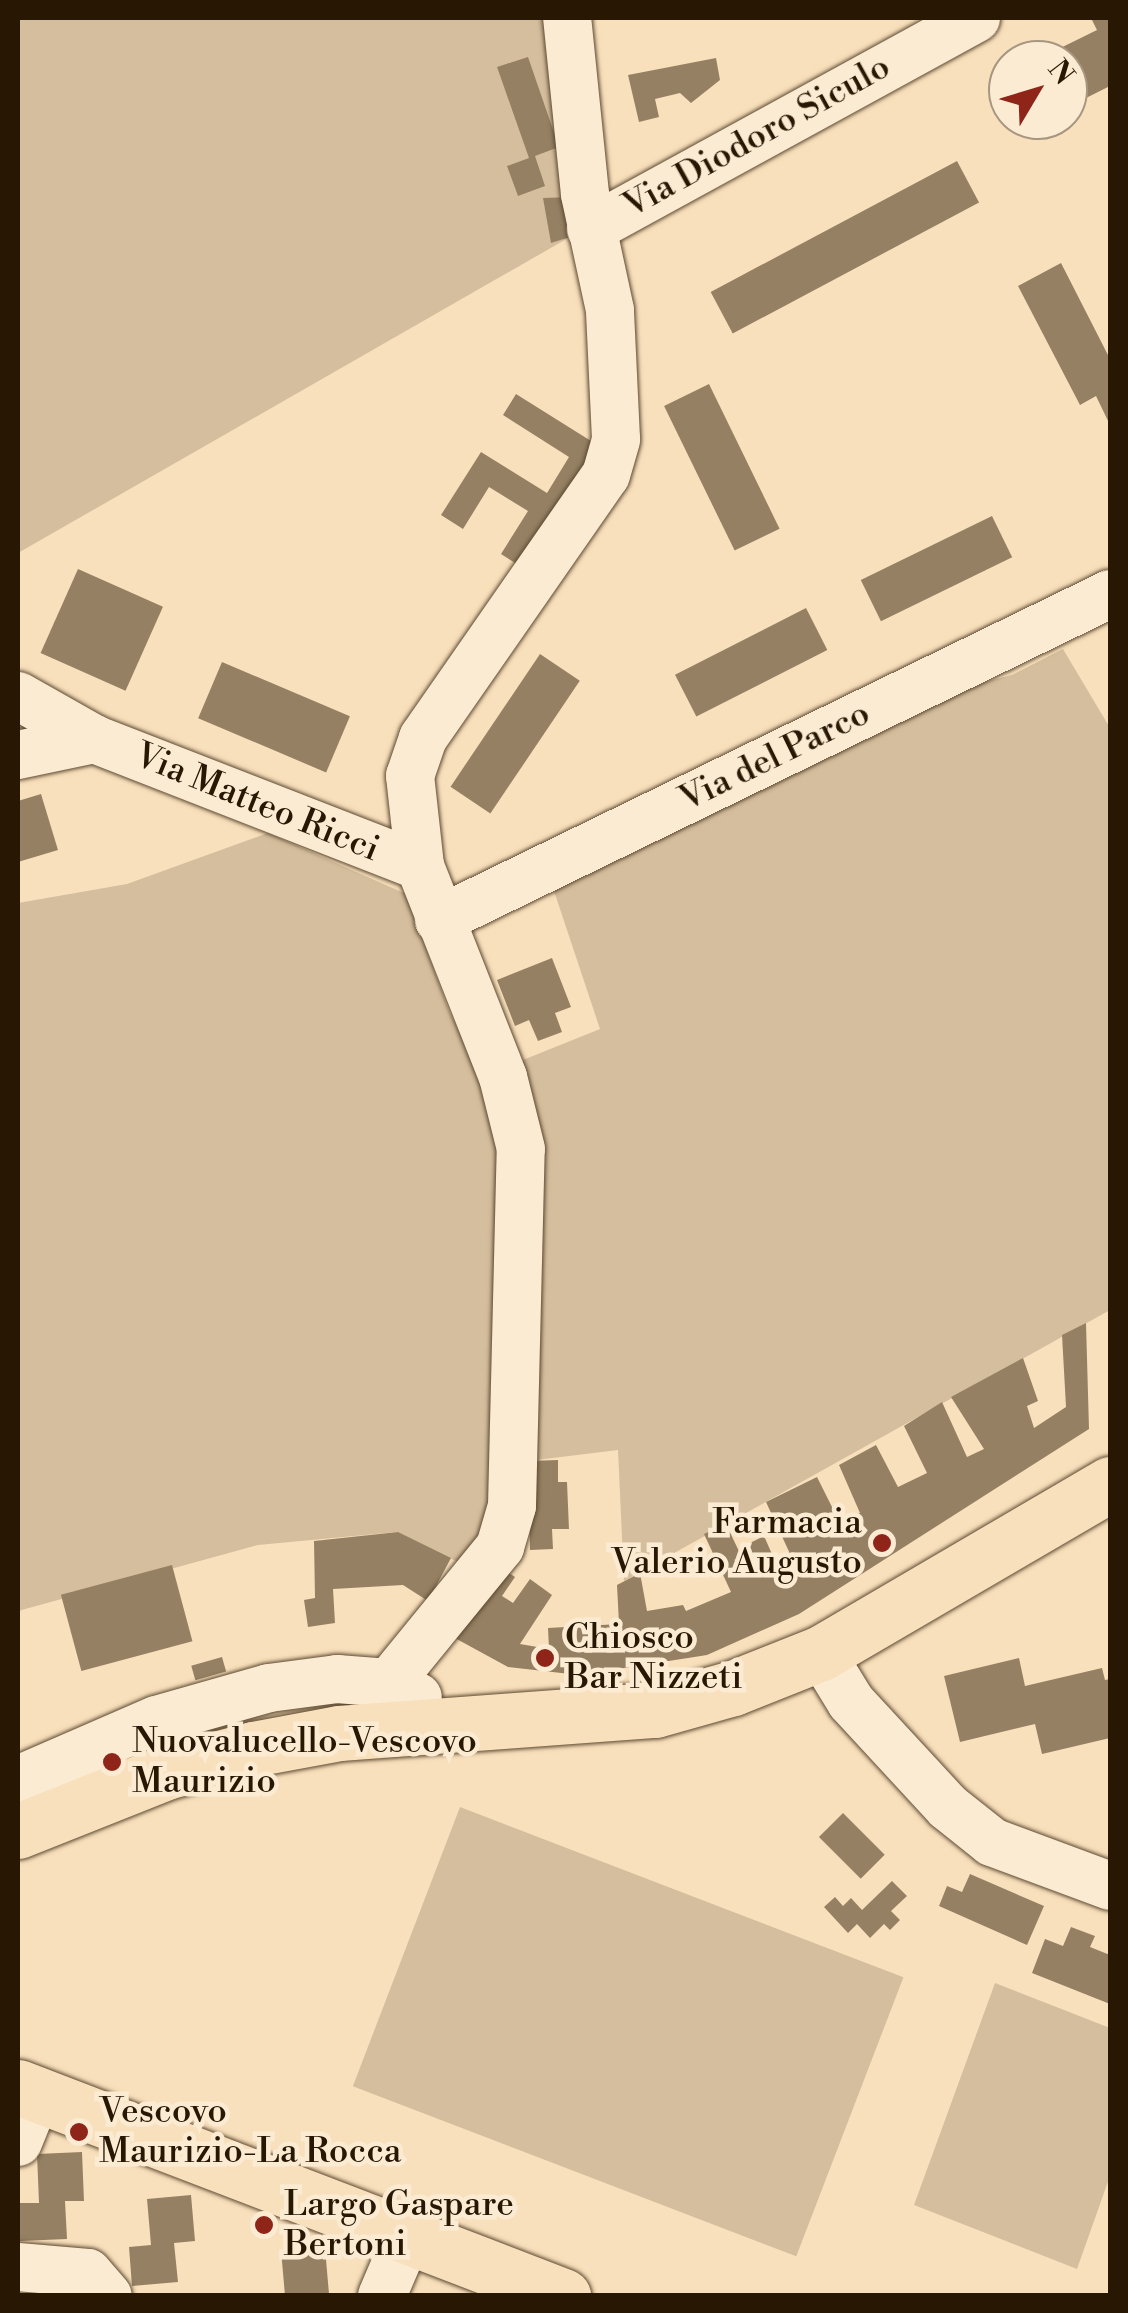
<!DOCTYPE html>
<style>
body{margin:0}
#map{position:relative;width:1128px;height:2313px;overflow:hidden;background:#f9e0bc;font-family:"Libre Bodoni",serif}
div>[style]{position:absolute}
.green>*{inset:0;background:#d5be9d;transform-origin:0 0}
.building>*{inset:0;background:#958063;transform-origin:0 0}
.roads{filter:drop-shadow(0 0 2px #5c4931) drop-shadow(0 0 2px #5c4931)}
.minor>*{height:48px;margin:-24px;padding:0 24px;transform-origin:24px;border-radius:24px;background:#fbebd3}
.major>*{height:55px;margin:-27.5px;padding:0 27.5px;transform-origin:27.5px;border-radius:27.5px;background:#f9e0bc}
.dots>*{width:28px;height:28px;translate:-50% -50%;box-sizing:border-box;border:5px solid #fbebd3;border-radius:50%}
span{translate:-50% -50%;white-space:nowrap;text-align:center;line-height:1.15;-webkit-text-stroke:9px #fbebd3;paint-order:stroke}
.street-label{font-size:35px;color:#281703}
.poi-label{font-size:35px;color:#281703}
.right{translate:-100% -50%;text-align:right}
.left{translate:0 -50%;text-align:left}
.frame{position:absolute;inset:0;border:20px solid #281703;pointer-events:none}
.north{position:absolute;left:988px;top:40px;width:100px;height:100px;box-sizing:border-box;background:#fbebd3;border:2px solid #a79680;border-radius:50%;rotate:52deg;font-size:28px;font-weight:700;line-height:40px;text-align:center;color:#281703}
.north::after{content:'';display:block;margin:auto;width:35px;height:45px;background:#8f2418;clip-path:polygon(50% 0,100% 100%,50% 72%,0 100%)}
</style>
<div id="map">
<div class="green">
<div style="clip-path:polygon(18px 18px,554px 18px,570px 237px,18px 553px)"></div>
<div style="clip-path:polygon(1063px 649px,1110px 728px,1110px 1310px,624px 1581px,618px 1450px,528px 1461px,513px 1064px,600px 1029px,552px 885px,941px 693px,1012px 675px)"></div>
<div style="clip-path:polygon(268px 833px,406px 894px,449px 1011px,486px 1085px,499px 1126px,496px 1506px,468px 1567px,397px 1532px,258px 1545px,18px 1611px,18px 903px,127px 884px)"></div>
<div style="left:460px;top:1807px;width:475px;height:299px;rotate:21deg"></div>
<div style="clip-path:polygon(995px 1983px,1110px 2028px,1110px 2176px,1077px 2269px,914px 2205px)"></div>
</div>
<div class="building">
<div style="clip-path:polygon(1110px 18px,1110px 86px,1068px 107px,1068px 60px,1036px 60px,1097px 30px,1092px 20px)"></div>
<div style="clip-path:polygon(528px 57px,559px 147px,535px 156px,545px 186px,518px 196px,507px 166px,529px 158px,497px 67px)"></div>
<div style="clip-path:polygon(716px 58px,720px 80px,691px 103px,680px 93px,655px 99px,659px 117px,639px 122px,628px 75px)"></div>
<div style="left:957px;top:161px;width:47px;height:279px;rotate:62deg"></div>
<div style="clip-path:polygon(573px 197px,570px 237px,551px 243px,543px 198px)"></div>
<div style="clip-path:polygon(1061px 263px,1110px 359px,1110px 425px,1096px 396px,1080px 405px,1018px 286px)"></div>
<div style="left:709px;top:384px;width:161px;height:50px;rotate:64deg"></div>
<div style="clip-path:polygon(516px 394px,599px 446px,523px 568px,501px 554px,528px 511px,489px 487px,463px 529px,441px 515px,481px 452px,547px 493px,569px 457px,503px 415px)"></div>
<div style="left:992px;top:516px;width:46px;height:146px;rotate:64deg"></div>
<div style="left:78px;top:569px;width:93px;height:92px;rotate:24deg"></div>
<div style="left:806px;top:608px;width:47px;height:147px;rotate:63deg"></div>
<div style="left:540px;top:654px;width:48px;height:160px;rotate:34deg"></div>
<div style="left:222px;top:662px;width:139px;height:61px;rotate:23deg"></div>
<div style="clip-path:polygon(41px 794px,58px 850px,18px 862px,18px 801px)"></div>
<div style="clip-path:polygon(552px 958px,571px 1007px,555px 1013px,562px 1032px,538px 1041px,529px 1020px,515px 1026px,497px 980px)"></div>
<div style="clip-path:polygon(1086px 1323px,1089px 1429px,799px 1614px,707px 1655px,579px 1675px,508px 1667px,453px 1637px,500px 1567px,515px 1577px,502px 1596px,513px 1603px,530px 1579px,552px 1595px,520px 1644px,549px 1649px,548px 1628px,619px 1624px,617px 1585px,640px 1573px,647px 1611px,683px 1605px,686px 1611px,731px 1592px,704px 1534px,726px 1524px,747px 1568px,757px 1563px,748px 1544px,764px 1536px,783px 1579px,798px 1571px,766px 1502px,817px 1477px,845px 1533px,855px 1529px,849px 1518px,860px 1513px,839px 1465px,876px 1445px,898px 1487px,927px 1473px,904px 1426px,942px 1402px,967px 1457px,984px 1449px,951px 1397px,1023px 1358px,1038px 1401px,1027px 1406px,1034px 1428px,1066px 1407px,1062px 1335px)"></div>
<div style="clip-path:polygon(558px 1460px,558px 1482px,567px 1482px,569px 1529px,552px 1529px,553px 1549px,530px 1550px,528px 1461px)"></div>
<div style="clip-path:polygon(398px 1532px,451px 1558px,428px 1601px,403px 1585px,333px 1589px,335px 1623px,308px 1627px,304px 1600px,315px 1598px,314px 1541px)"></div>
<div style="left:172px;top:1565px;width:79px;height:115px;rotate:75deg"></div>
<div style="left:222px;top:1657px;width:15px;height:32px;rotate:74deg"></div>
<div style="clip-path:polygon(1019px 1658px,1025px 1686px,1102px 1668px,1105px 1680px,1110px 1679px,1110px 1738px,1042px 1754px,1035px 1724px,960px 1742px,944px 1676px)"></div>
<div style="left:843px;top:1813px;width:59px;height:34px;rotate:45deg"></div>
<div style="clip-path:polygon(970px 1874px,1044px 1906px,1027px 1945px,939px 1906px,947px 1886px,962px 1892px)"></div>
<div style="clip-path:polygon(892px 1881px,907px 1896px,891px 1911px,900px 1920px,890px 1930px,884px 1924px,870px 1938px,857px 1924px,848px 1933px,824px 1907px,835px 1897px,843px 1906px,851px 1898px,862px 1910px)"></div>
<div style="clip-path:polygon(1071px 1927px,1095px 1936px,1090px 1947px,1110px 1955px,1110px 2004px,1032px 1973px,1045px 1939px,1063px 1946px)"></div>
<div style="clip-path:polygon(82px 2152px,84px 2201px,65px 2201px,67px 2239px,20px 2241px,18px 2203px,39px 2203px,37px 2154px)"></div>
<div style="clip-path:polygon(191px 2195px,195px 2241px,174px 2243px,178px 2282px,132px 2286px,129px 2247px,151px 2245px,147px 2199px)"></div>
<div style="left:325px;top:2248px;width:47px;height:44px;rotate:85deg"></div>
</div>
<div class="roads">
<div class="minor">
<div style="left:591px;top:229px;width:439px;rotate:-28.7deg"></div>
<div style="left:18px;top:696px;width:87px;rotate:29.5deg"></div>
<div style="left:94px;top:739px;width:350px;rotate:21.3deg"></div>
<div style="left:18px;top:755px;width:78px;rotate:-11.9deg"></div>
<div style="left:439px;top:920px;width:746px;rotate:-25.91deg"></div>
<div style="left:821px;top:1653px;width:57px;rotate:58.5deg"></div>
<div style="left:851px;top:1702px;width:143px;rotate:47.3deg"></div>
<div style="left:948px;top:1807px;width:56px;rotate:38.5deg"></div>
<div style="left:992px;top:1842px;width:126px;rotate:20.4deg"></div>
<div style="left:394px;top:1728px;width:45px;rotate:-96.3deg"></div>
<div style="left:389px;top:1683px;width:176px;rotate:-50.8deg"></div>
<div style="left:500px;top:1547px;width:43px;rotate:-73.7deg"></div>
<div style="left:512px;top:1506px;width:357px;rotate:-88.6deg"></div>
<div style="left:521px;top:1149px;width:74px;rotate:-104deg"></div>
<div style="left:503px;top:1077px;width:227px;rotate:-111.5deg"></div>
<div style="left:420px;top:866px;width:91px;rotate:-96.3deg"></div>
<div style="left:410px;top:776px;width:40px;rotate:-71.1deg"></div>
<div style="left:423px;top:738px;width:320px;rotate:-55.2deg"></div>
<div style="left:606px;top:475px;width:37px;rotate:-74deg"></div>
<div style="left:616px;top:439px;width:129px;rotate:-92.7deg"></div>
<div style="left:610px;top:310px;width:119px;rotate:-102.2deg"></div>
<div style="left:585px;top:194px;width:177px;rotate:-95.8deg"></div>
<div style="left:18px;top:1780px;width:150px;rotate:-23.5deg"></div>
<div style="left:156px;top:1720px;width:117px;rotate:-15.8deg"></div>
<div style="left:269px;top:1688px;width:69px;rotate:-7.5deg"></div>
<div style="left:337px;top:1679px;width:52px;rotate:4.4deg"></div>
<div style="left:389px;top:1683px;width:32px;rotate:26deg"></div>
<div style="left:18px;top:2142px;width:51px;rotate:-68deg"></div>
<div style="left:18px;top:2267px;width:70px;rotate:4.9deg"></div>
<div style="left:88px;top:2273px;width:30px;rotate:49deg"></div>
<div style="left:382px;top:2296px;width:66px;rotate:-66.9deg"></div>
</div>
<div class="major">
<div style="left:18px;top:1831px;width:159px;rotate:-21.7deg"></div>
<div style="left:166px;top:1772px;width:90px;rotate:-14.8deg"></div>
<div style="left:253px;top:1749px;width:87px;rotate:-10.5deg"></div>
<div style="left:339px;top:1733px;width:317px;rotate:-4.2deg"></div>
<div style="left:655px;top:1710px;width:81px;rotate:-15.8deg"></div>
<div style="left:733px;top:1688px;width:95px;rotate:-21.7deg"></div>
<div style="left:821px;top:1653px;width:335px;rotate:-30.3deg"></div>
<div style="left:18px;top:2087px;width:584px;rotate:20.98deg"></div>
</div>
</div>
<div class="dots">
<div style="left:882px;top:1543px;background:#8f2418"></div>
<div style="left:545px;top:1658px;background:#8f2418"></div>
<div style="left:112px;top:1762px;background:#8f2418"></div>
<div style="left:79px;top:2132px;background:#8f2418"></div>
<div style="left:264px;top:2225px;background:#8f2418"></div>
</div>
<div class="street-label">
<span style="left:757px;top:137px;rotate:-29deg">Via Diodoro Siculo</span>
<span style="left:775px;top:757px;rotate:-26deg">Via del Parco</span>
<span style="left:257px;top:803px;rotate:22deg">Via Matteo Ricci</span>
</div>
<div class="poi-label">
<span class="right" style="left:862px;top:1543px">Farmacia<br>Valerio Augusto</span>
<span class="left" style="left:565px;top:1658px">Chiosco<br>Bar Nizzeti</span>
<span class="left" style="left:132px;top:1762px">Nuovalucello-Vescovo<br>Maurizio</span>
<span class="left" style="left:99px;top:2132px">Vescovo<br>Maurizio-La Rocca</span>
<span class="left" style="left:284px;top:2225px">Largo Gaspare<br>Bertoni</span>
</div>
<div class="frame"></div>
<div class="north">N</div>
</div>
